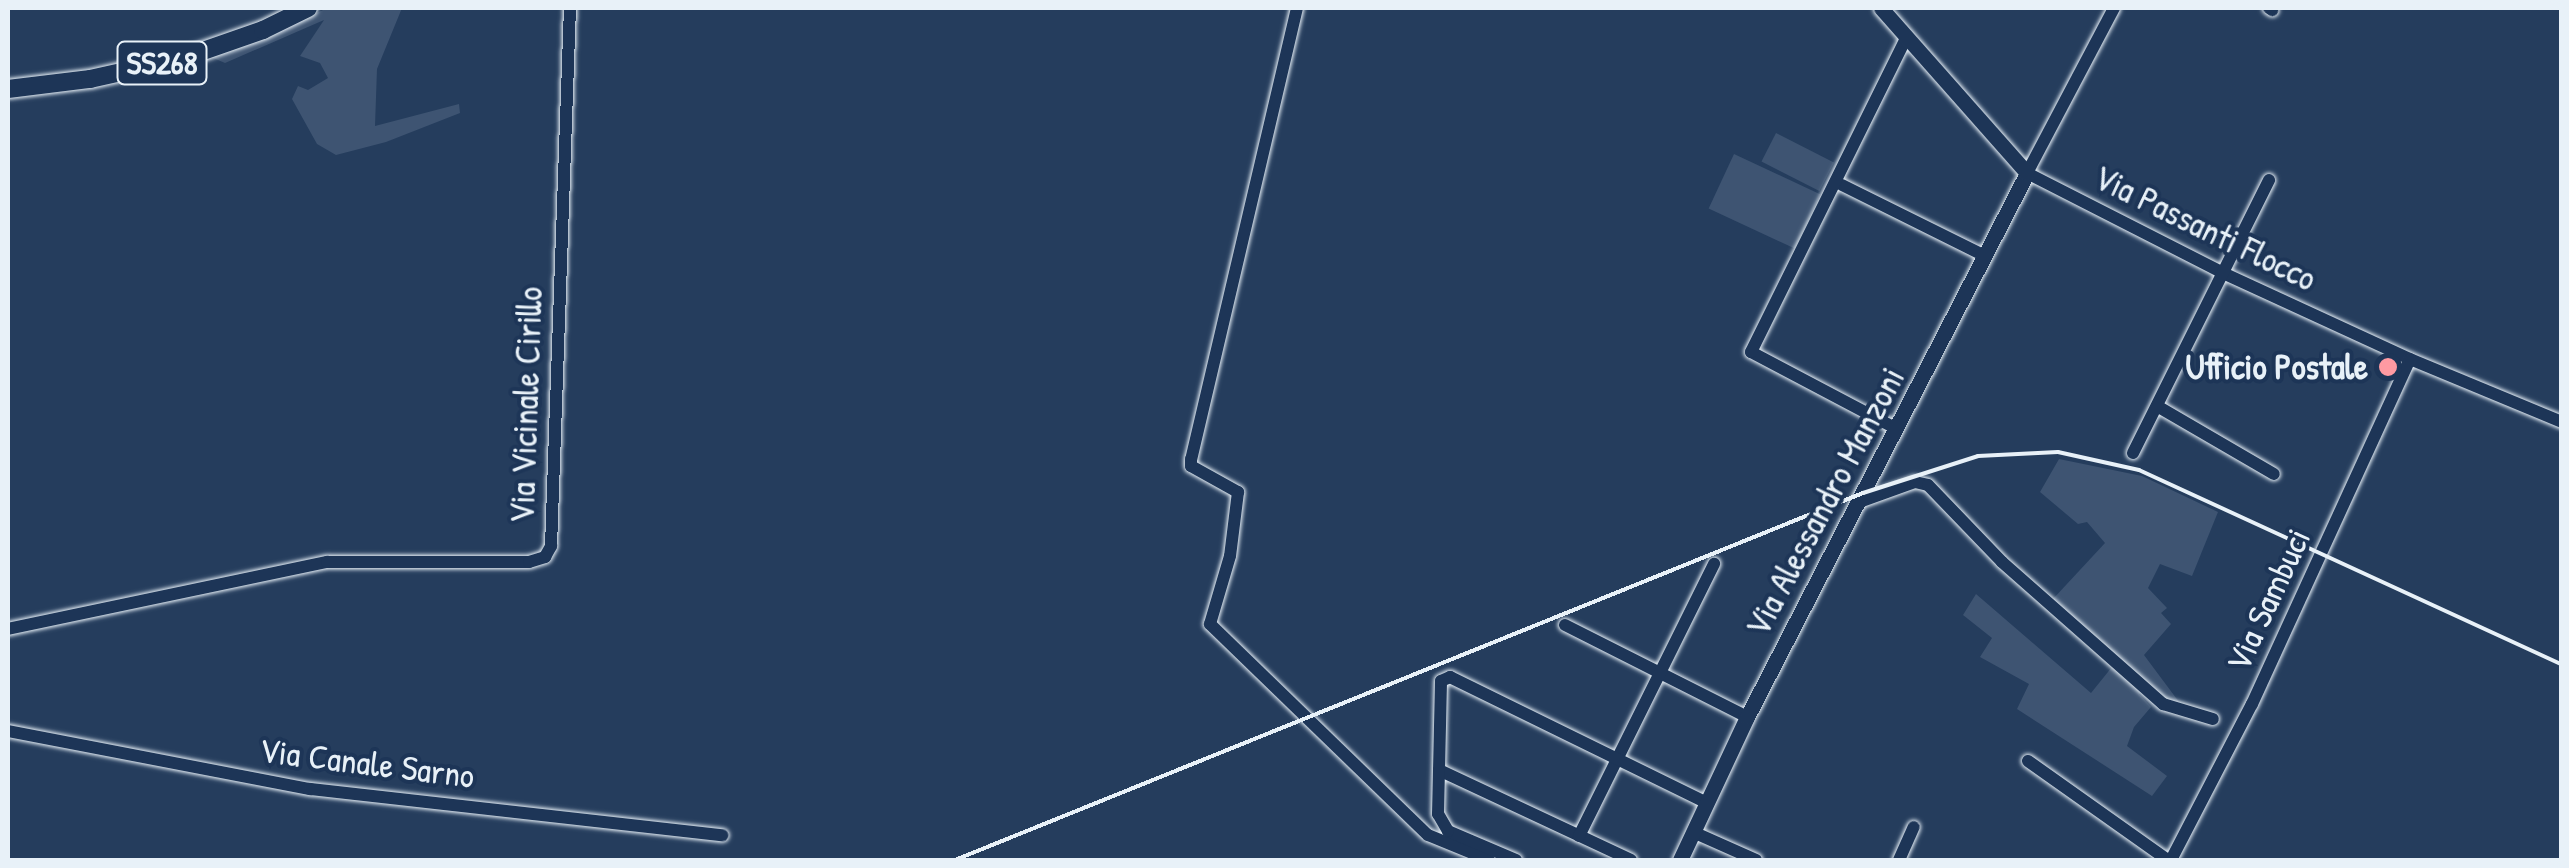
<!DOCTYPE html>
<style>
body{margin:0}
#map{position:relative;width:2569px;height:868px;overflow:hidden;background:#253d5d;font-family:"Patrick Hand",sans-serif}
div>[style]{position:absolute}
.green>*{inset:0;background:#3e5472;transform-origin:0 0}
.roads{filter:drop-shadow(0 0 2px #e8f1f8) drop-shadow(0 0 2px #e8f1f8)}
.minor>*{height:12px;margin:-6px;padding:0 6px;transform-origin:6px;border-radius:6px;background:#1d3557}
.major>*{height:15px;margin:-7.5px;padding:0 7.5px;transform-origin:7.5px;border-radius:7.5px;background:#1d3557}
.highway>*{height:18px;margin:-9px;padding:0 9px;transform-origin:9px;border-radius:9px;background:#1d3557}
.rail>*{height:4px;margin:-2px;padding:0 2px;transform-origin:2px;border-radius:2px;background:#e8f1f8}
.dots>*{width:28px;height:28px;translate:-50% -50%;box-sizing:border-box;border:5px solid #1d3557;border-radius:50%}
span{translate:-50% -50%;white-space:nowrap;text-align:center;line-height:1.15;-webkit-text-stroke:8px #1d3557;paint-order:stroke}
.shield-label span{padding:2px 8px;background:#1d3557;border:2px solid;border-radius:8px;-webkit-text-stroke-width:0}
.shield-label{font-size:32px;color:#e8f1f8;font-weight:700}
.street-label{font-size:35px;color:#e8f1f8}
.poi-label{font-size:35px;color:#e8f1f8;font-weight:700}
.right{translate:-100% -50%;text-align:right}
.frame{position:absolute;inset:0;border:10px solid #e8f1f8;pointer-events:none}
</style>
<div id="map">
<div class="green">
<div style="clip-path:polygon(327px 8px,402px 8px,377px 69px,375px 126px,459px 104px,460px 113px,386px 142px,336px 155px,317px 144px,292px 99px,298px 86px,308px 90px,328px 78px,320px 63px,300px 56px,324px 20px,225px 63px,211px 57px,268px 37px)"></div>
<div style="left:1776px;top:133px;width:65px;height:32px;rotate:27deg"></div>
<div style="left:1734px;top:154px;width:95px;height:60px;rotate:25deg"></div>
<div style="clip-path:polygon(2059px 459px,2142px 476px,2218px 512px,2192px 576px,2160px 564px,2148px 588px,2167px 608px,2161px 613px,2171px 624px,2144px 655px,2179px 702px,2172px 708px,2149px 688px,2139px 694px,2151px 707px,2134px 727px,2127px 746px,2167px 776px,2152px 796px,2017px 709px,2029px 684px,1980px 657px,1992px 638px,1963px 615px,1976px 594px,2091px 693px,2116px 662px,2053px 599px,2105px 543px,2087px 522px,2078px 524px,2040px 492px)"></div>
</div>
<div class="roads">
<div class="minor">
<div style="left:1297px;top:8px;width:463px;rotate:103.2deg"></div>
<div style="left:1191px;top:459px;width:7px;rotate:90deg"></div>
<div style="left:1191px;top:466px;width:54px;rotate:29deg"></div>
<div style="left:1238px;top:492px;width:64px;rotate:97.1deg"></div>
<div style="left:1230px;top:556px;width:71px;rotate:106.4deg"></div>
<div style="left:1210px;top:624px;width:303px;rotate:44.1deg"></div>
<div style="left:1428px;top:835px;width:66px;rotate:22.3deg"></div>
<div style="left:2114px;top:8px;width:187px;rotate:117.8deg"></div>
<div style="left:2027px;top:173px;width:220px;rotate:27deg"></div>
<div style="left:2223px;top:273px;width:206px;rotate:24.7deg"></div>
<div style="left:2410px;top:359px;width:165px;rotate:22.5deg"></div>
<div style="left:2269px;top:8px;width:4px;rotate:34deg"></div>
<div style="left:1842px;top:185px;width:160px;rotate:26.4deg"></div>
<div style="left:2157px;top:406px;width:135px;rotate:30.2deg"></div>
<div style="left:1897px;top:429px;width:165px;rotate:-152.2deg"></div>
<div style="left:1751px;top:352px;width:352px;rotate:-63.7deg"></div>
<div style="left:2133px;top:453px;width:305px;rotate:-63.5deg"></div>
<div style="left:1859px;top:502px;width:59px;rotate:-19.7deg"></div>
<div style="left:1915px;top:482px;width:13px;rotate:13deg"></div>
<div style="left:1928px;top:485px;width:107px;rotate:46.1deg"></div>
<div style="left:2002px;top:562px;width:215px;rotate:41.4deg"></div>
<div style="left:2163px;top:704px;width:52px;rotate:16.7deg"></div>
<div style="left:1565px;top:625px;width:204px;rotate:26.8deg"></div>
<div style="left:8px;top:629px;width:326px;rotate:-11.9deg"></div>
<div style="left:327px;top:562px;width:202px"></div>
<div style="left:529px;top:562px;width:17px;rotate:-17deg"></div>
<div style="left:545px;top:557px;width:13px;rotate:-61deg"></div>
<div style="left:551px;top:546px;width:538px;rotate:-87.98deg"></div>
<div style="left:8px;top:731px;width:308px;rotate:10.9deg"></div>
<div style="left:310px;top:789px;width:415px;rotate:6.4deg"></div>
<div style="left:2028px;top:761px;width:171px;rotate:35.3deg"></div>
<div style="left:1439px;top:770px;width:212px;rotate:25.1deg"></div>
<div style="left:1693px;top:832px;width:69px;rotate:24deg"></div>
<div style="left:1579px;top:836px;width:304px;rotate:-63.6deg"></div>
<div style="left:1516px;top:860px;width:74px;rotate:-156.9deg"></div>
<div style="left:1448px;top:831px;width:20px;rotate:-120deg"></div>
<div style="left:1438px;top:814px;width:133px;rotate:-88.7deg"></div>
<div style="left:1441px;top:681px;width:10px;rotate:-24deg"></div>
<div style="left:1450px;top:677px;width:286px;rotate:26.1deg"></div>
<div style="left:1899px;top:860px;width:36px;rotate:-66deg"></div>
<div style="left:2171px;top:860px;width:176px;rotate:-62.6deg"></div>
<div style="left:2252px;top:704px;width:379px;rotate:-65.4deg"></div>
</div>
<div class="major">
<div style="left:1680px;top:860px;width:158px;rotate:-64.9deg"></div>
<div style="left:1747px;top:717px;width:612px;rotate:-62.76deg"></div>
<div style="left:2027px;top:173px;width:220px;rotate:-131.5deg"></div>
</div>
<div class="highway">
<div style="left:8px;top:89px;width:83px;rotate:-7deg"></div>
<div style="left:90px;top:79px;width:92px;rotate:-12.5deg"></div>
<div style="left:180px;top:59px;width:88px;rotate:-19.3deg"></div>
<div style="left:263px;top:30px;width:50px;rotate:-26.1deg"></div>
</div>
</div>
<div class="rail">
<div style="left:955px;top:860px;width:979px;rotate:-22.01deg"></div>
<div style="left:1863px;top:493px;width:121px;rotate:-17.8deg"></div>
<div style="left:1978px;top:456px;width:80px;rotate:-2.9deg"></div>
<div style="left:2058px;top:452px;width:83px;rotate:12.5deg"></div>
<div style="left:2139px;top:470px;width:466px;rotate:24.7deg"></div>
</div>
<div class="dots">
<div style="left:2388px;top:367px;background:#ff9aa2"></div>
</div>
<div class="shield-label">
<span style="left:162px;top:63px">SS268</span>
</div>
<div class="street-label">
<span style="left:2205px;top:228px;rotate:26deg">Via Passanti Flocco</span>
<span style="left:526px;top:405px;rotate:-88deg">Via Vicinale Cirillo</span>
<span style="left:1825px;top:502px;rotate:-62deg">Via Alessandro Manzoni</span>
<span style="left:2268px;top:600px;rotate:-65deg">Via Sambuci</span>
<span style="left:367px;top:763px;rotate:7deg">Via Canale Sarno</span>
</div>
<div class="poi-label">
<span class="right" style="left:2368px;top:367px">Ufficio Postale</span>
</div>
<div class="frame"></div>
</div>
